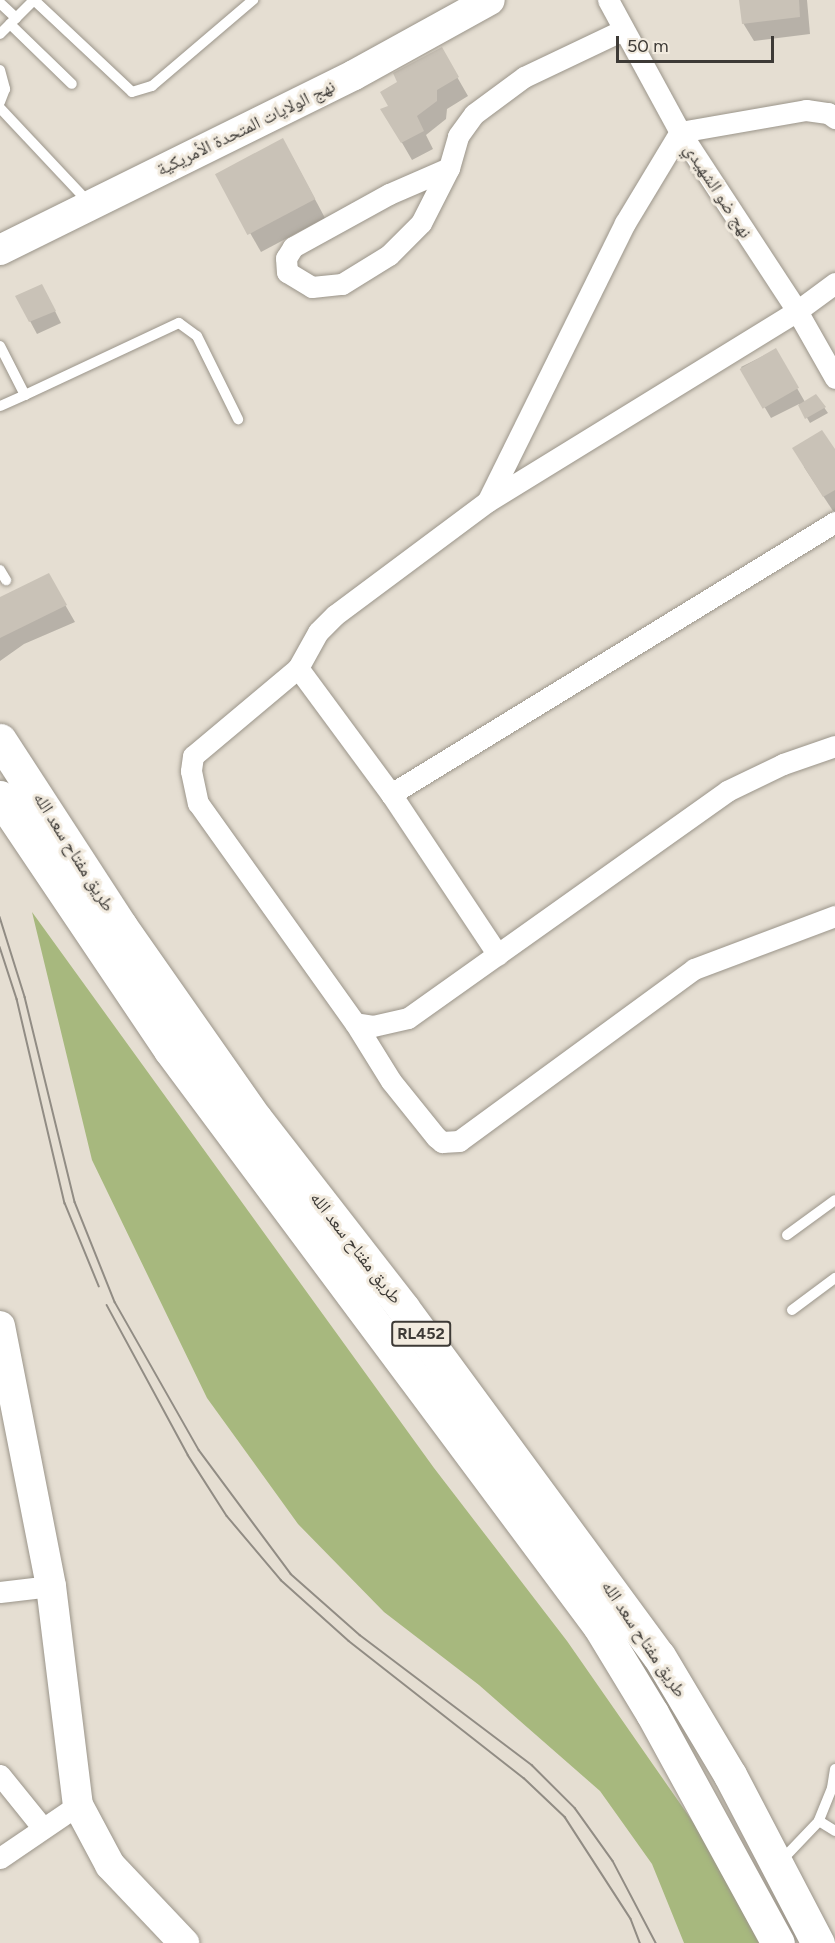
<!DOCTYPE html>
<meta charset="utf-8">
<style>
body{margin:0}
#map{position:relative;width:835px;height:1943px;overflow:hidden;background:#e5ded2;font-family:Figtree,"Noto Naskh Arabic",sans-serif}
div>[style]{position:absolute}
.green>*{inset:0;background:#a7b87e}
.shadow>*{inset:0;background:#0003}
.building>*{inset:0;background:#c9c2b7;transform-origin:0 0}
.roads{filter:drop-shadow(0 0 2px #9b958a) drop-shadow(0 0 2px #9b958a)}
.lane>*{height:10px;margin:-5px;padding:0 5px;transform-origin:5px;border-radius:5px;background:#fff}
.street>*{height:21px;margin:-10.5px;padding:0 10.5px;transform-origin:10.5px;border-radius:10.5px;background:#fff}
.secondary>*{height:30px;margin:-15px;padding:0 15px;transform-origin:15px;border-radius:15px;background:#fff}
.highway>*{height:33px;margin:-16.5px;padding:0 16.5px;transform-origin:16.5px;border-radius:16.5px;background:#fff}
.tram>*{height:1.5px;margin:-0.75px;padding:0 0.75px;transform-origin:0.75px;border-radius:0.75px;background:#918c84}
span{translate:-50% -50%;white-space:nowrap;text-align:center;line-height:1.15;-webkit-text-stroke:6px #f2ebdf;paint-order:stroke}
.shield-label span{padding:2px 4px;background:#f2ebdf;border:2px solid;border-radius:4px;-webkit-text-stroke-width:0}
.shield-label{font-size:16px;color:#3d3a36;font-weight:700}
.street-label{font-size:18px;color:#3d3a36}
.scale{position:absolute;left:616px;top:36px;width:158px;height:27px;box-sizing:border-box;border:3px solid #3d3a36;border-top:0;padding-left:8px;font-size:18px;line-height:21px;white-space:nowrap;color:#3d3a36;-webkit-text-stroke:4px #f2ebdf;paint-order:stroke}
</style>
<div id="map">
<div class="green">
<div style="clip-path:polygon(32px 912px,434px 1468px,567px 1641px,702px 1835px,759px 1943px,684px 1943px,652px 1864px,600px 1791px,479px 1685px,384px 1612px,298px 1524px,207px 1398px,92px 1160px)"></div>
</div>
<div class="shadow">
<div style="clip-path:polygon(741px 0,807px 0,810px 34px,754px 41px,743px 23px)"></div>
<div style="clip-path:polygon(441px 49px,468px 96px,447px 109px,446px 119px,426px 135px,433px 149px,412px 160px,383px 110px,390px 106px,399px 82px)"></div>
<div style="clip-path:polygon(293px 158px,325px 218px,261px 252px,216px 174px)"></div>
<div style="clip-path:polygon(17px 297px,48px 297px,61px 323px,37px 334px)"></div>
<div style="clip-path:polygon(775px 350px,805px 402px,816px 396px,828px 413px,810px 423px,799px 404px,771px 418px,741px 367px)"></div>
<div style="clip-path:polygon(835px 452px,835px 514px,804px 467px)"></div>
<div style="clip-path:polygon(48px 575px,75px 622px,24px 644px,0 661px,0 599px)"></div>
</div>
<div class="building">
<div style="clip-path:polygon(739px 0,799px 0,800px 17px,742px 24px)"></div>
<div style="clip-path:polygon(442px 47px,459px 77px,437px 90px,437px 101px,417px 116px,424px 131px,401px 143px,380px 109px,388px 106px,380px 92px,397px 82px,393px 73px)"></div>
<div style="left:283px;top:138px;width:69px;height:77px;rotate:62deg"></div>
<div style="clip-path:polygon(42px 284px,56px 311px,29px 322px,15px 296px)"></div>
<div style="left:776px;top:348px;width:46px;height:42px;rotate:60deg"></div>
<div style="clip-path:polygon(816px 394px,826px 407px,805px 419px,798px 405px)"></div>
<div style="clip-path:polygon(822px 430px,835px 449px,835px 490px,823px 497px,792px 448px)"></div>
<div style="clip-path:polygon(49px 573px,67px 605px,0 638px,0 597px)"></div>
</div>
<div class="roads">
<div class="lane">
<div style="left:34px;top:0;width:134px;rotate:43.2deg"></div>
<div style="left:132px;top:92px;width:21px;rotate:-17deg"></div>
<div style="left:152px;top:86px;width:133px;rotate:-40.4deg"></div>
<div style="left:0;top:3px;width:22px;rotate:43deg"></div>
<div style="left:10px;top:24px;width:86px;rotate:44.1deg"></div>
<div style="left:0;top:34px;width:48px;rotate:-45deg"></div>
<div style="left:0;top:70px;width:20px;rotate:75deg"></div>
<div style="left:5px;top:89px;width:14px;rotate:111deg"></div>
<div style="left:0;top:108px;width:132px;rotate:46.8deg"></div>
<div style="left:0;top:346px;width:55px;rotate:63deg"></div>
<div style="left:25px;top:395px;width:27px;rotate:156deg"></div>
<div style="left:25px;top:395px;width:170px;rotate:-25.1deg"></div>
<div style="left:179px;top:323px;width:22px;rotate:36deg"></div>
<div style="left:197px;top:336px;width:93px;rotate:63.7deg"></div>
<div style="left:0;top:570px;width:12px;rotate:59deg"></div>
<div style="left:787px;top:1235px;width:59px;rotate:-36.1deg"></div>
<div style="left:792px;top:1310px;width:54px;rotate:-36.7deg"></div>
<div style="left:835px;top:1769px;width:19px;rotate:99deg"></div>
<div style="left:832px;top:1788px;width:35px;rotate:112deg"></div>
<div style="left:819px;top:1821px;width:19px;rotate:32deg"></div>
<div style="left:780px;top:1862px;width:57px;rotate:-46.4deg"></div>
</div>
<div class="street">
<div style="left:608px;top:0;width:150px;rotate:61.4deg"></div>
<div style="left:680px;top:132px;width:214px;rotate:56.8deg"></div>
<div style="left:797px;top:311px;width:77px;rotate:60.4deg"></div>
<div style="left:449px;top:168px;width:65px;rotate:156.6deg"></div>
<div style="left:389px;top:194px;width:110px;rotate:151.1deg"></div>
<div style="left:293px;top:247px;width:13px;rotate:122deg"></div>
<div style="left:286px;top:258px;width:14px;rotate:86deg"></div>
<div style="left:287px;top:272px;width:29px;rotate:31deg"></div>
<div style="left:312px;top:287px;width:30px;rotate:-6deg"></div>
<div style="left:342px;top:284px;width:55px;rotate:-31.7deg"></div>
<div style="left:389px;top:255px;width:45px;rotate:-45deg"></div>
<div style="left:421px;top:223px;width:62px;rotate:-63deg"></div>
<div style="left:449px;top:168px;width:33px;rotate:-74deg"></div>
<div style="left:458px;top:136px;width:27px;rotate:-54deg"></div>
<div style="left:474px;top:114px;width:62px;rotate:-36.5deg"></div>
<div style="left:524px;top:77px;width:110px;rotate:-25.4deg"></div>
<div style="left:835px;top:283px;width:47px;rotate:143.6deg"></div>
<div style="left:797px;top:311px;width:363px;rotate:148.4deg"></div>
<div style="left:488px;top:501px;width:191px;rotate:143.3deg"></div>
<div style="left:335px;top:615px;width:24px;rotate:135deg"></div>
<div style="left:318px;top:632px;width:41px;rotate:119.1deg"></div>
<div style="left:298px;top:668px;width:137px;rotate:140deg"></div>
<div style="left:193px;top:756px;width:15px;rotate:98deg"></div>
<div style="left:191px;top:771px;width:33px;rotate:78deg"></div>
<div style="left:198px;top:803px;width:270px;rotate:54.5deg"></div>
<div style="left:355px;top:1023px;width:18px;rotate:9deg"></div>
<div style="left:373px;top:1026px;width:36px;rotate:-13deg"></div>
<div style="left:408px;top:1018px;width:392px;rotate:-35.4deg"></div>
<div style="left:727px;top:791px;width:62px;rotate:-25.7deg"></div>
<div style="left:783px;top:764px;width:55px;rotate:-19.1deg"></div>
<div style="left:488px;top:500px;width:309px;rotate:-63.7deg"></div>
<div style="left:625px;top:223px;width:106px;rotate:-58.9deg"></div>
<div style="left:680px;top:132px;width:128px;rotate:-9.9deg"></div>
<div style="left:806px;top:110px;width:22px;rotate:8deg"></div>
<div style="left:828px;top:113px;width:9px;rotate:36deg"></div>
<div style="left:298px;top:668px;width:157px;rotate:53.6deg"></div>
<div style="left:391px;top:794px;width:193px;rotate:56.4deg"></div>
<div style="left:391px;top:794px;width:521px;rotate:-31.49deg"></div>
<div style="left:355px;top:1023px;width:68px;rotate:58.2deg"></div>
<div style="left:391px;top:1081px;width:72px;rotate:51.2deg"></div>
<div style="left:436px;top:1137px;width:8px;rotate:40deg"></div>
<div style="left:442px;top:1142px;width:17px;rotate:-3deg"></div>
<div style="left:459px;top:1141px;width:291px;rotate:-36.2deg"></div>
<div style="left:694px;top:969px;width:151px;rotate:-20.6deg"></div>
<div style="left:0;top:1592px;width:51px;rotate:-6.7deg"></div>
<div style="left:0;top:1775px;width:67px;rotate:51.1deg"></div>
<div style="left:0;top:1858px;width:94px;rotate:-34.2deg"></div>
</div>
<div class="secondary">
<div style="left:0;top:250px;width:395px;rotate:-26.3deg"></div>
<div style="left:354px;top:75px;width:155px;rotate:-28.9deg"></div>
<div style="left:0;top:1326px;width:265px;rotate:78.9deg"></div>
<div style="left:51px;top:1586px;width:221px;rotate:83deg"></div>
<div style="left:78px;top:1805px;width:68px;rotate:61.9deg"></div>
<div style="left:110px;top:1865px;width:108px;rotate:46.5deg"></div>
</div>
<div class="highway">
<div style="left:0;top:740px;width:221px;rotate:57deg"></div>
<div style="left:120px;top:925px;width:237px;rotate:55deg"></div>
<div style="left:256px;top:1119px;width:239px;rotate:52.1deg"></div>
<div style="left:403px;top:1308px;width:432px;rotate:53.7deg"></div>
<div style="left:659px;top:1656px;width:139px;rotate:59.2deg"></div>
<div style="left:730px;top:1775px;width:190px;rotate:62.4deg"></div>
<div style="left:0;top:797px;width:305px;rotate:56.1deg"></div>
<div style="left:170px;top:1050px;width:718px;rotate:53.32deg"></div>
<div style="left:599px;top:1626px;width:102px;rotate:58.7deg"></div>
<div style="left:652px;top:1713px;width:262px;rotate:61.3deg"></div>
</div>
</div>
<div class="tram">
<div style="left:0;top:917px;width:84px;rotate:72.6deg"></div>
<div style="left:25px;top:997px;width:211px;rotate:76.3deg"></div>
<div style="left:75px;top:1202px;width:108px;rotate:68.2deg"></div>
<div style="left:115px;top:1302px;width:170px;rotate:60.4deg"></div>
<div style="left:199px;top:1450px;width:154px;rotate:53.4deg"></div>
<div style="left:291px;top:1574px;width:92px;rotate:41.5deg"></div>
<div style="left:360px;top:1635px;width:216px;rotate:37.1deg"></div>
<div style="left:532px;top:1765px;width:61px;rotate:45deg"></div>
<div style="left:575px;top:1808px;width:65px;rotate:54.4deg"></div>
<div style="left:613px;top:1861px;width:93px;rotate:62.3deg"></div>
<div style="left:0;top:947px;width:55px;rotate:71.9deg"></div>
<div style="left:17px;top:999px;width:210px;rotate:76.8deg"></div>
<div style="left:65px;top:1203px;width:90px;rotate:67.7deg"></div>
<div style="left:107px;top:1305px;width:170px;rotate:61.6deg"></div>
<div style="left:188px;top:1455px;width:72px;rotate:57.4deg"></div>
<div style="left:227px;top:1516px;width:84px;rotate:49.8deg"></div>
<div style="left:281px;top:1580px;width:91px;rotate:41.9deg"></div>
<div style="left:349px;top:1641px;width:222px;rotate:38.1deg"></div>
<div style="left:524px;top:1778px;width:57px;rotate:43.6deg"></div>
<div style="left:565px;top:1817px;width:121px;rotate:57.1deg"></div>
<div style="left:631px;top:1919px;width:26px;rotate:69deg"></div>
</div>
<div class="shield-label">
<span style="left:421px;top:1334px">RL452</span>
</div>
<div class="street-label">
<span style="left:246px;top:128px;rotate:-26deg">نهج الولايات المتحدة الأمريكية</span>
<span style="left:718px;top:191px;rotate:57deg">نهج ضو الشهيدي</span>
<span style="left:74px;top:852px;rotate:58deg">طريق مفتاح سعد الله</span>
<span style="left:356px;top:1248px;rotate:52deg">طريق مفتاح سعد الله</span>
<span style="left:644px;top:1639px;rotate:56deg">طريق مفتاح سعد الله</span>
</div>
<div class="scale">50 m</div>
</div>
